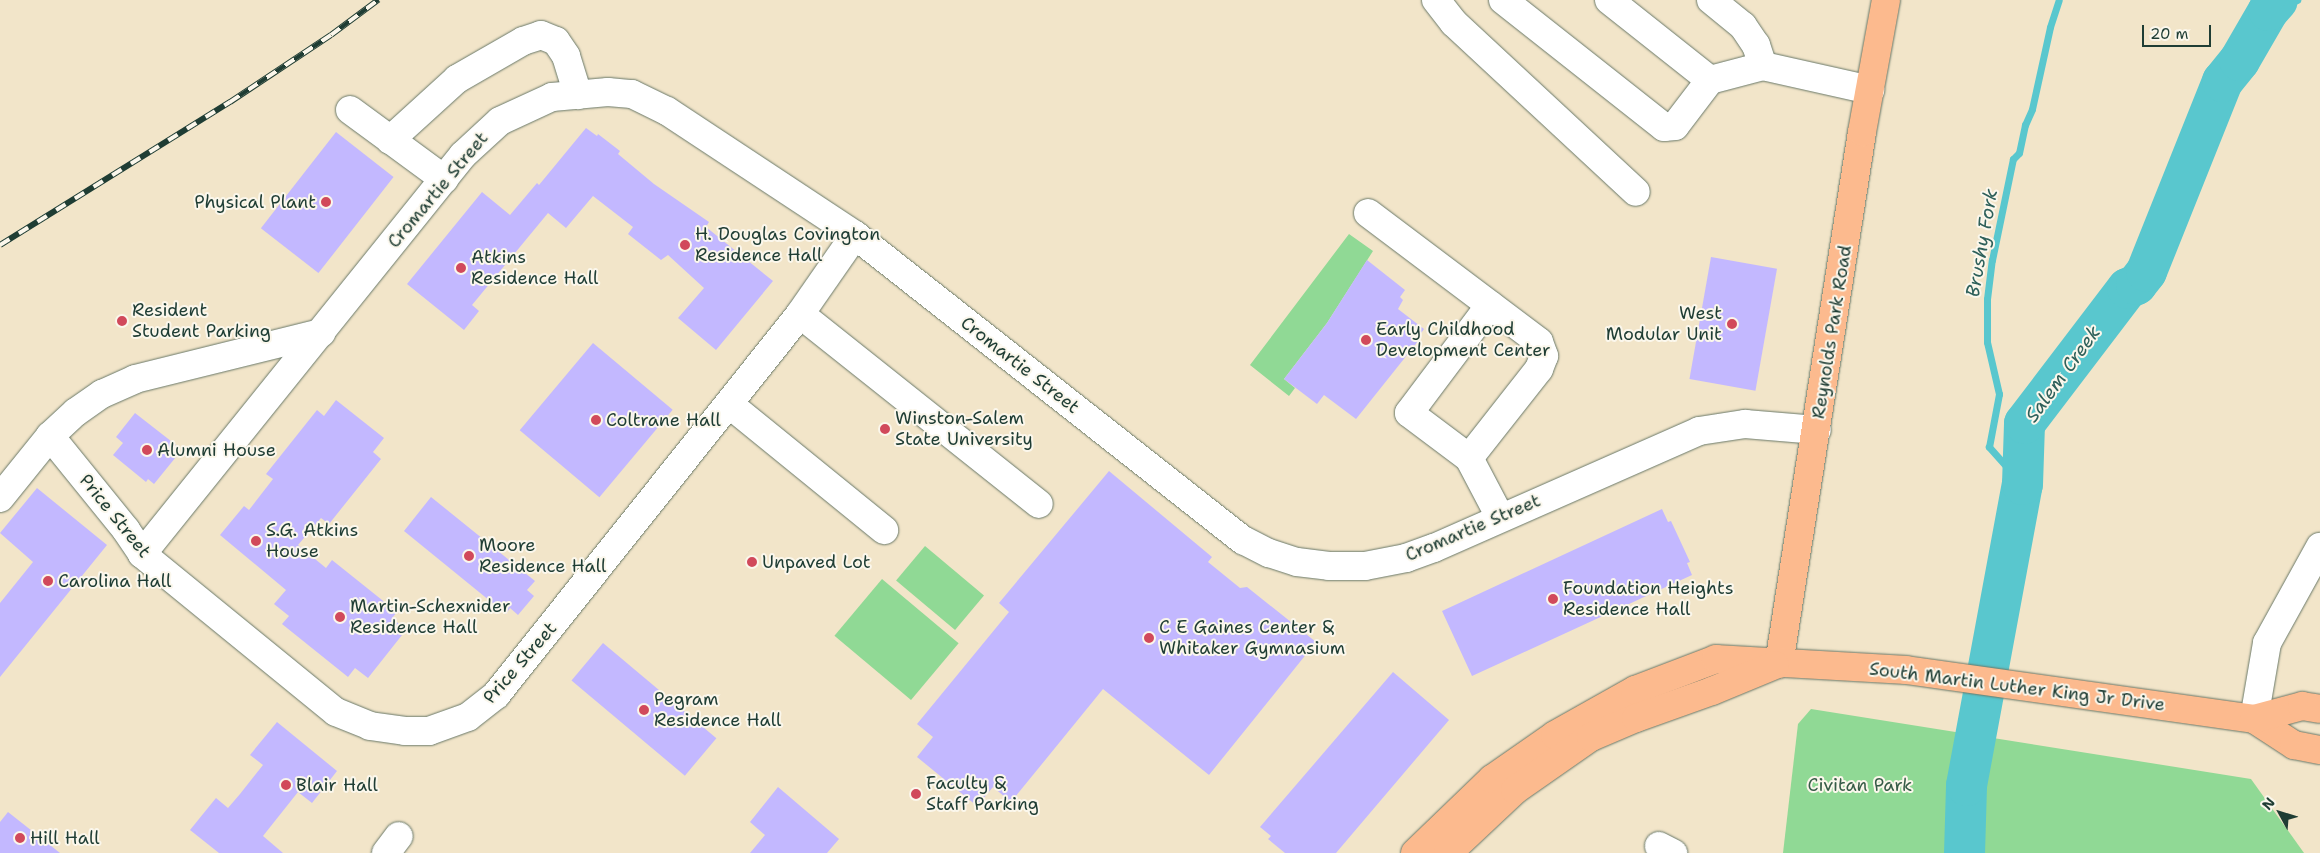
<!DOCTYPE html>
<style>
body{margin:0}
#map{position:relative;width:2320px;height:853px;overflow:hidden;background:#f2e5c9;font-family:"Shantell Sans",sans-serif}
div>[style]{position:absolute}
.green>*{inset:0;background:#90d995;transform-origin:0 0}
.stream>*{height:7px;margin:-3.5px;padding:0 3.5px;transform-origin:3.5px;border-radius:3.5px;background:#59c7ce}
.river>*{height:41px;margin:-20.5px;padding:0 20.5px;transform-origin:20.5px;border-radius:20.5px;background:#59c7ce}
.building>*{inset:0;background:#c3b8ff;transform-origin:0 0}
.roads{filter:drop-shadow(0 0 1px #697868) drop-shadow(0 0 1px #697868)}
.minor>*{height:28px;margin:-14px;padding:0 14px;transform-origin:14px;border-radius:14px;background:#fff}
.major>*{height:28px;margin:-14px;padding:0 14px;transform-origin:14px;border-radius:14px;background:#fcba8e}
.rail>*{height:5.5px;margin-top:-2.75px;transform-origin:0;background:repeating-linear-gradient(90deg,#fbf7ec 0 11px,#1f3d34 0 22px);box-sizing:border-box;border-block:1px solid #1f3d34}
.dots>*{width:14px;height:14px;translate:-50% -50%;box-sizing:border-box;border:2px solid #fbf7ec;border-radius:50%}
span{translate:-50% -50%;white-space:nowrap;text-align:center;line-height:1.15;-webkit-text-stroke:4px #fbf7ec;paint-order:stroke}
.street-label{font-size:18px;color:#1f3d34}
.poi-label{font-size:18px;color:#1f3d34}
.right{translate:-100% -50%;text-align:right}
.left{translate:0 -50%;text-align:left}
.park-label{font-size:18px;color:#365c47}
.water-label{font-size:19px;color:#2e605a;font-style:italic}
.north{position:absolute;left:2255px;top:788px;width:50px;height:50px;-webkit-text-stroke:4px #fbf7ec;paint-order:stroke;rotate:309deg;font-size:14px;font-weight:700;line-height:20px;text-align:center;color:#1f3d34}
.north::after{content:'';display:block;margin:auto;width:18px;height:22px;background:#1f3d34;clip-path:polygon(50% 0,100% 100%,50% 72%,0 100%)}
.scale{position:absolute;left:2142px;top:25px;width:69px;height:22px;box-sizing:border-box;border:2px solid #1f3d34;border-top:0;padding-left:6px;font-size:15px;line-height:18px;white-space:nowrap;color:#1f3d34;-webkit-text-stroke:4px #fbf7ec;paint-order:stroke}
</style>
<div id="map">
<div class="green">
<div style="clip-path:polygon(1349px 234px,1373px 251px,1327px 323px,1284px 379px,1295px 388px,1289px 396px,1250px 365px)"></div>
<div style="left:925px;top:546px;width:77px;height:45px;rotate:40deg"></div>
<div style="left:882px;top:579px;width:100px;height:74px;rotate:40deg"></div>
<div style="clip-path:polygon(1811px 709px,2251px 779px,2304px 853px,1783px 853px,1798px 724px)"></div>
</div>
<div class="stream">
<div style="left:2268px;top:10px;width:31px;rotate:-19deg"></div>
<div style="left:2022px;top:484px;width:50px;rotate:-131.7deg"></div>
<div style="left:1989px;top:447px;width:54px;rotate:-79.3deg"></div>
<div style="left:1999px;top:394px;width:53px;rotate:-103deg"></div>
<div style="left:1987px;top:342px;width:43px;rotate:-90deg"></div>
<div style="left:1987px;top:299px;width:39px;rotate:-83deg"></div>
<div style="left:1992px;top:260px;width:103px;rotate:-78.3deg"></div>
<div style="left:2013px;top:159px;width:8px;rotate:-45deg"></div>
<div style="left:2019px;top:153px;width:29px;rotate:-78deg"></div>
<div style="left:2025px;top:125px;width:17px;rotate:-66deg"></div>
<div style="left:2032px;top:109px;width:84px;rotate:-77.6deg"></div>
<div style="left:2050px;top:27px;width:28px;rotate:-72deg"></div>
</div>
<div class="river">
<div style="left:1964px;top:853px;width:68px;rotate:-88.3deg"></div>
<div style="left:1966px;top:785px;width:306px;rotate:-79.5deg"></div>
<div style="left:2022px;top:484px;width:61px;rotate:-88.1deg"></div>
<div style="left:2024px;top:423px;width:170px;rotate:-52.7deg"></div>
<div style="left:2127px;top:288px;width:10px;rotate:-24deg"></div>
<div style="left:2136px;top:284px;width:16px;rotate:-52deg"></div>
<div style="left:2146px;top:271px;width:205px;rotate:-68.2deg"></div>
<div style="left:2222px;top:81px;width:27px;rotate:-51deg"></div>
<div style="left:2239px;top:60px;width:58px;rotate:-59.9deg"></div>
<div style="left:2268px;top:10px;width:13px;rotate:-48deg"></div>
</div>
<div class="building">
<div style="clip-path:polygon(586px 128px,597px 136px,598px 134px,620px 151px,618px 154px,654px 184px,709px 222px,706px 227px,773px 281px,716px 350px,678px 318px,704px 288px,668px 255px,661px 260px,628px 234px,633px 227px,593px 196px,566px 228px,548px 213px,472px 305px,479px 311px,464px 330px,407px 284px,482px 192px,510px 215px,537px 183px,539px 185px)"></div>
<div style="left:336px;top:132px;width:73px;height:122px;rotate:38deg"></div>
<div style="left:1711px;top:257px;width:67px;height:124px;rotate:10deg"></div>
<div style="clip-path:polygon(1367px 260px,1405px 290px,1400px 297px,1403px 300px,1398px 309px,1424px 329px,1417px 339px,1419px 340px,1356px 419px,1324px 395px,1317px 404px,1284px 379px,1327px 323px)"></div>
<div style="left:593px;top:343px;width:104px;height:114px;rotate:40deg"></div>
<div style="clip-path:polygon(336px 400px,384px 438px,373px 452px,381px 459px,329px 524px,321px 518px,298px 545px,326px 568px,332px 560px,397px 612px,392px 618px,406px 630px,368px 678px,355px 668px,348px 677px,282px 624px,289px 616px,274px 604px,286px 590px,220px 535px,244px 506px,249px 510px,273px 479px,266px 474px,317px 410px,324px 416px)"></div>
<div style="clip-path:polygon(135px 413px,176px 445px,174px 447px,180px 452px,154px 484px,148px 479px,146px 482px,113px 455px,123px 443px,116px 437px)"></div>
<div style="clip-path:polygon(1109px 471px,1212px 557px,1208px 562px,1240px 588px,1247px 587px,1316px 642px,1209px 775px,1103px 689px,1011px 802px,993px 787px,977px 806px,917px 757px,933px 737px,917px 724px,1009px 612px,999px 603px)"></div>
<div style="clip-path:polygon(37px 488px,107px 545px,0 677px,0 603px,33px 562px,0 533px)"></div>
<div style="clip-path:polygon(431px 497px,535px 581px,527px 590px,534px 596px,518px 615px,510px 608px,506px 614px,404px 531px)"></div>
<div style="clip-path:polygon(1662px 509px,1668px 522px,1671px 521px,1690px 562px,1687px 563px,1692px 575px,1472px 676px,1442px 611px)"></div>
<div style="left:603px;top:643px;width:148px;height:49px;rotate:40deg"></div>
<div style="clip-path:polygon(1393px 672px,1449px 720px,1336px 853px,1285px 853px,1268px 839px,1271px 836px,1260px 827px)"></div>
<div style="clip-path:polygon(277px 722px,337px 771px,312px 803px,298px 792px,263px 836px,283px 853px,219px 853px,190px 830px,216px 798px,228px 808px,240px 794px,263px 765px,250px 755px)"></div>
<div style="clip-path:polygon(778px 787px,839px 839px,827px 853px,750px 853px,765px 835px,750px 822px)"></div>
<div style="clip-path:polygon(8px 812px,60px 853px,0 853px,0 822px)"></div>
</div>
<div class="roads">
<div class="minor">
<div style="left:1436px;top:0;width:29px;rotate:52deg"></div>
<div style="left:1454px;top:23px;width:248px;rotate:42.9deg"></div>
<div style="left:1503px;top:0;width:205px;rotate:38.3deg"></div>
<div style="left:1664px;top:127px;width:11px;rotate:-5deg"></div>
<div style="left:1675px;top:126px;width:58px;rotate:-52.7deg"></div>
<div style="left:1710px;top:80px;width:55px;rotate:-14.8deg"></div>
<div style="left:1763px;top:66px;width:110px;rotate:12.6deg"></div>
<div style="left:1609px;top:0;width:129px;rotate:38.4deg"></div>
<div style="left:1711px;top:0;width:41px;rotate:39.1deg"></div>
<div style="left:1743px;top:26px;width:23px;rotate:56deg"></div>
<div style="left:1756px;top:45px;width:22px;rotate:72deg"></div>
<div style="left:350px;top:110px;width:117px;rotate:36.3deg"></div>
<div style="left:390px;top:140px;width:91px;rotate:-42.3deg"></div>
<div style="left:457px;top:79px;width:76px;rotate:-29.9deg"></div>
<div style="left:523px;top:41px;width:19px;rotate:-18deg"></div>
<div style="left:541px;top:35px;width:16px;rotate:22deg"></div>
<div style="left:556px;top:41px;width:18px;rotate:56deg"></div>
<div style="left:566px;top:56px;width:41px;rotate:72.9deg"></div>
<div style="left:1368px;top:213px;width:214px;rotate:37deg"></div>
<div style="left:1539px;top:342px;width:15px;rotate:70deg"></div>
<div style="left:1544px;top:356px;width:14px;rotate:111deg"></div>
<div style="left:1539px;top:369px;width:113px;rotate:128.2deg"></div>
<div style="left:1469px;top:458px;width:67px;rotate:62.3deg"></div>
<div style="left:800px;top:314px;width:305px;rotate:38.5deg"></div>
<div style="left:729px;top:404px;width:200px;rotate:39.1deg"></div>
<div style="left:50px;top:436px;width:121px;rotate:51deg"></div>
<div style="left:126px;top:530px;width:29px;rotate:56deg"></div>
<div style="left:142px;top:554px;width:250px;rotate:39.2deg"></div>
<div style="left:336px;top:712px;width:37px;rotate:22deg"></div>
<div style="left:370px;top:726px;width:35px;rotate:8deg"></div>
<div style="left:405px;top:731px;width:24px"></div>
<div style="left:429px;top:731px;width:41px;rotate:-19.7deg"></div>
<div style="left:468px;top:717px;width:36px;rotate:-38deg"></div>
<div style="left:496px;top:695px;width:487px;rotate:-51.4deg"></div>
<div style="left:800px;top:314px;width:96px;rotate:-55.2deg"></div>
<div style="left:1469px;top:458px;width:75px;rotate:-143.1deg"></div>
<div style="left:1409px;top:413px;width:135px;rotate:-53.1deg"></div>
<div style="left:0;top:498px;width:80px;rotate:-51.1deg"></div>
<div style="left:50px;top:436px;width:35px;rotate:-43deg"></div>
<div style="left:76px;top:412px;width:32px;rotate:-35deg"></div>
<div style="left:102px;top:394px;width:36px;rotate:-24deg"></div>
<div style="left:135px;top:379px;width:192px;rotate:-13.9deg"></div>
<div style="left:142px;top:554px;width:512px;rotate:-51.18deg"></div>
<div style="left:463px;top:155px;width:50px;rotate:-42.6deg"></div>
<div style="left:500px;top:121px;width:57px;rotate:-24.8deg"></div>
<div style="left:552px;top:97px;width:56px;rotate:-5.1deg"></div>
<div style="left:608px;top:92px;width:24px;rotate:5deg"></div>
<div style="left:632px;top:94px;width:39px;rotate:26deg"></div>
<div style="left:667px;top:111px;width:225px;rotate:33.4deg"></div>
<div style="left:855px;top:235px;width:494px;rotate:38.2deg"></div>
<div style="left:1243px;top:540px;width:29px;rotate:27deg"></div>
<div style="left:1269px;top:553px;width:29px;rotate:18deg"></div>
<div style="left:1297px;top:562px;width:32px;rotate:7deg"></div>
<div style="left:1329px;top:566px;width:36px"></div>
<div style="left:1365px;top:566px;width:42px;rotate:-11deg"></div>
<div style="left:1406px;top:558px;width:30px;rotate:-20deg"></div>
<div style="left:1434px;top:548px;width:290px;rotate:-23.8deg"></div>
<div style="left:1699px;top:431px;width:47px;rotate:-8.7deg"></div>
<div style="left:1745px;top:424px;width:72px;rotate:4.8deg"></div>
<div style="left:2254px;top:719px;width:77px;rotate:-80.3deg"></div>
<div style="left:2267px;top:643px;width:110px;rotate:-61.1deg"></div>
<div style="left:1659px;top:846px;width:16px;rotate:27deg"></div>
<div style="left:386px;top:853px;width:21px;rotate:-53deg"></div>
</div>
<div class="major">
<div style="left:1779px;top:664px;width:538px;rotate:-81.13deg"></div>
<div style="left:1862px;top:132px;width:134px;rotate:-79.7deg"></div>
<div style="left:2254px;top:719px;width:48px;rotate:33deg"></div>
<div style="left:2294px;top:745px;width:26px;rotate:11deg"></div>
<div style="left:1415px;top:853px;width:107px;rotate:-43.9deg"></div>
<div style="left:1492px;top:779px;width:77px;rotate:-34.9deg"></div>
<div style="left:1555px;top:735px;width:92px;rotate:-29.4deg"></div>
<div style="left:1635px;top:690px;width:87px;rotate:-20.9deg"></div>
<div style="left:1716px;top:659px;width:190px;rotate:3.3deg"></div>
<div style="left:1906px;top:670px;width:351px;rotate:8deg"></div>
<div style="left:2254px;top:719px;width:50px;rotate:-15.2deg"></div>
<div style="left:2302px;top:706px;width:18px;rotate:9deg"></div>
<div style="left:1448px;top:853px;width:92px;rotate:-43.2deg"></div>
<div style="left:1515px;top:790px;width:93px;rotate:-34.9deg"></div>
<div style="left:1591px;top:737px;width:49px;rotate:-22.9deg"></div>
<div style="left:1636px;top:718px;width:81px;rotate:-19.6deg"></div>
<div style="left:1712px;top:691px;width:68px;rotate:-22.4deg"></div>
</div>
</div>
<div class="rail">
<div style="left:0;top:245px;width:271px;rotate:-31.9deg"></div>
<div style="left:230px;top:102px;width:121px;rotate:-33.6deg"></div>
<div style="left:331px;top:35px;width:59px;rotate:-36.7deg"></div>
</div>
<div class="dots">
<div style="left:326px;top:202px;background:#d1495b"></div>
<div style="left:685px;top:245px;background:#d1495b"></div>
<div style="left:461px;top:268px;background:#d1495b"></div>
<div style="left:122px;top:321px;background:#d1495b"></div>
<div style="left:1732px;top:324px;background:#d1495b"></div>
<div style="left:1366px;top:340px;background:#d1495b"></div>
<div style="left:596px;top:420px;background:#d1495b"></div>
<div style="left:885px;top:429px;background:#d1495b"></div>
<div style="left:147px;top:450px;background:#d1495b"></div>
<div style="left:256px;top:541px;background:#d1495b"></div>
<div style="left:469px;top:556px;background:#d1495b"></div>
<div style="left:752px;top:562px;background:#d1495b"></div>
<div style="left:48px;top:581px;background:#d1495b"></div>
<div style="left:1553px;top:599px;background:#d1495b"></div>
<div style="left:340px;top:617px;background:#d1495b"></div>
<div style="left:1149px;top:638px;background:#d1495b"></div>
<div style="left:644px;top:710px;background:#d1495b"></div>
<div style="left:286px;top:785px;background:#d1495b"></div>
<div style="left:916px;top:794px;background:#d1495b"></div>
<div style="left:20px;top:838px;background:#d1495b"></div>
</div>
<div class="street-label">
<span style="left:438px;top:190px;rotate:-50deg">Cromartie Street</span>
<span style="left:1832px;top:332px;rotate:-81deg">Reynolds Park Road</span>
<span style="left:1020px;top:365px;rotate:38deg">Cromartie Street</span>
<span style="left:115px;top:516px;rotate:51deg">Price Street</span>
<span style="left:1473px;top:528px;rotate:-23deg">Cromartie Street</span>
<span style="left:520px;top:663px;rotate:-49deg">Price Street</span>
<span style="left:2017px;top:687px;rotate:7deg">South Martin Luther King Jr Drive</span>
</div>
<div class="poi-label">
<span class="right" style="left:316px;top:202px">Physical Plant</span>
<span class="left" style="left:695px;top:245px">H. Douglas Covington<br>Residence Hall</span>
<span class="left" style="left:471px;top:268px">Atkins<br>Residence Hall</span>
<span class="left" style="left:132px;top:321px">Resident<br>Student Parking</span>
<span class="right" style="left:1722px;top:324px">West<br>Modular Unit</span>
<span class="left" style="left:1376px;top:340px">Early Childhood<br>Development Center</span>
<span class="left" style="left:895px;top:429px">Winston-Salem<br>State University</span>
<span class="left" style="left:606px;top:420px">Coltrane Hall</span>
<span class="left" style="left:157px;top:450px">Alumni House</span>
<span class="left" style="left:266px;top:541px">S.G. Atkins<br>House</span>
<span class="left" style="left:479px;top:556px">Moore<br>Residence Hall</span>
<span class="left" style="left:762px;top:562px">Unpaved Lot</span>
<span class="left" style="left:58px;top:581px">Carolina Hall</span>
<span class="left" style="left:1563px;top:599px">Foundation Heights<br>Residence Hall</span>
<span class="left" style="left:350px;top:617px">Martin-Schexnider<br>Residence Hall</span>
<span class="left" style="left:1159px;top:638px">C E Gaines Center &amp;<br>Whitaker Gymnasium</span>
<span class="left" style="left:654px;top:710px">Pegram<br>Residence Hall</span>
<span class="left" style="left:926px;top:794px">Faculty &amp;<br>Staff Parking</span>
<span class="left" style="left:296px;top:785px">Blair Hall</span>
<span class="left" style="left:30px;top:838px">Hill Hall</span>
</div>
<div class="park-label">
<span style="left:1860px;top:785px">Civitan Park</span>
</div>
<div class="water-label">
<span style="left:1982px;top:243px;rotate:-80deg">Brushy Fork</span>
<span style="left:2063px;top:374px;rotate:-54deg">Salem Creek</span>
</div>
<div class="north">N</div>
<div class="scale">20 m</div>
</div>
